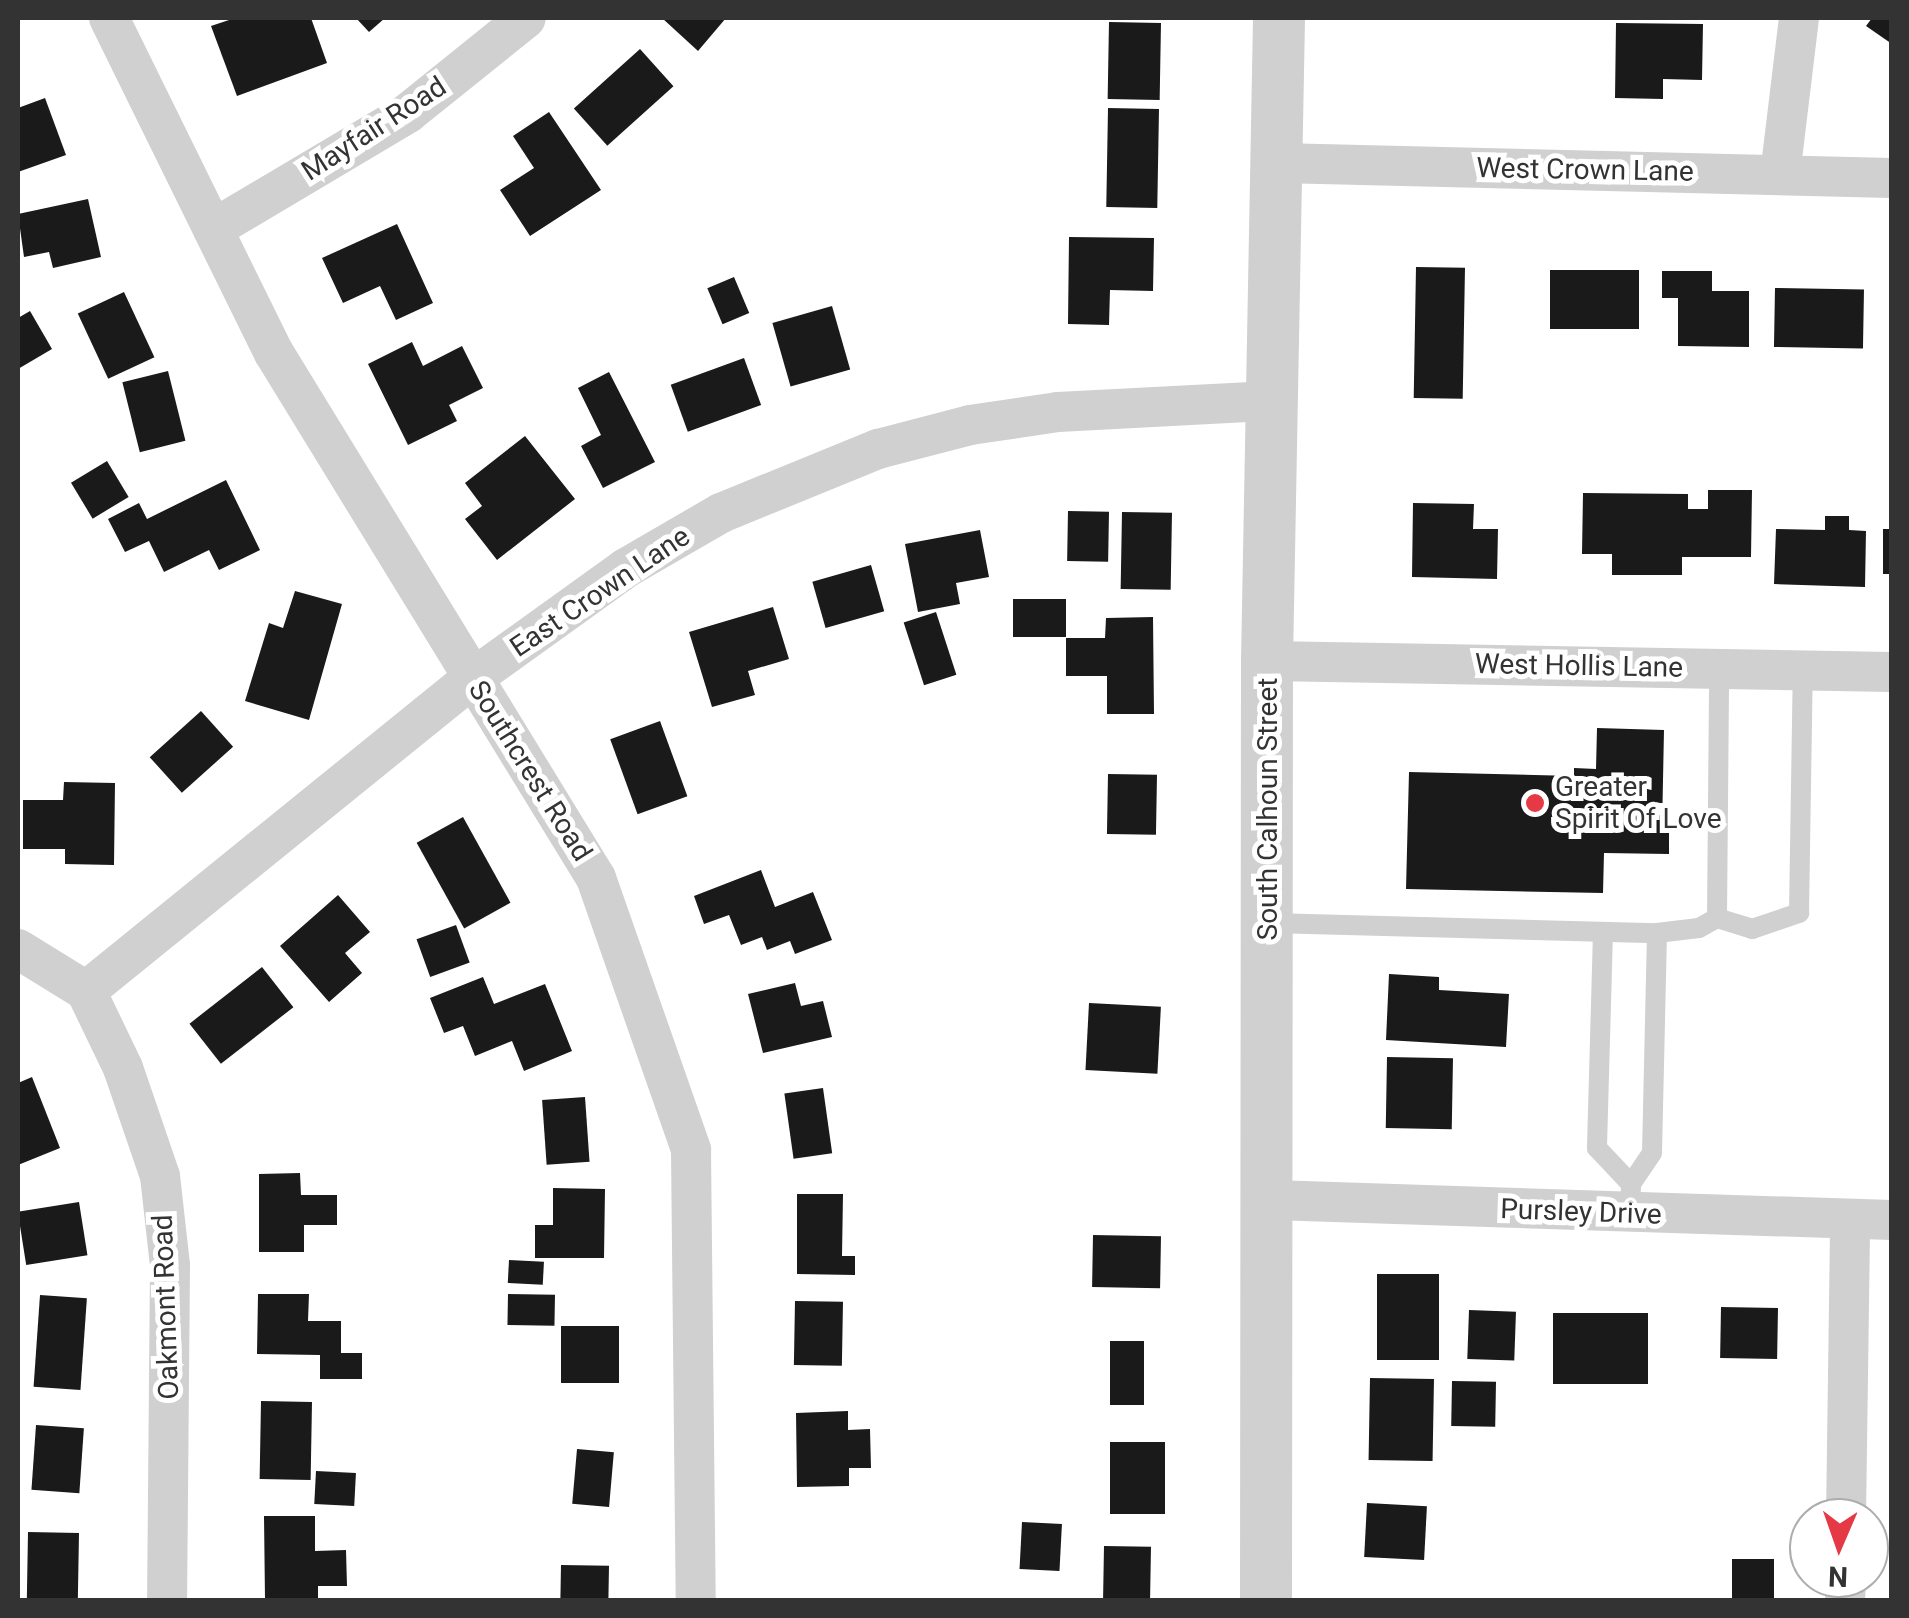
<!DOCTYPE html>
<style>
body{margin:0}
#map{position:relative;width:1909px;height:1618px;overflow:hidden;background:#fff;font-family:Roboto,sans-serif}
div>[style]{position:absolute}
.building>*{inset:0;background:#1a1a1a;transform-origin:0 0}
.service>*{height:20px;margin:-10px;padding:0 10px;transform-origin:10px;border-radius:10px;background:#d0d0d0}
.minor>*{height:40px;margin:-20px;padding:0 20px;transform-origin:20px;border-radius:20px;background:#d0d0d0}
.tertiary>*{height:52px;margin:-26px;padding:0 26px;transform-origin:26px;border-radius:26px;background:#d0d0d0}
.dots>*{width:28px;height:28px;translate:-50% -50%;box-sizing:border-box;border:5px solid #fff;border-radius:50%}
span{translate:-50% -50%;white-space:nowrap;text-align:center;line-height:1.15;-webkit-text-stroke:10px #fff;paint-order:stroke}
.street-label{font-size:28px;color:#333}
.poi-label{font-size:28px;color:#333}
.left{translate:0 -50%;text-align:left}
.frame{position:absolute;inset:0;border:20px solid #333;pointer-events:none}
.north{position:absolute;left:1789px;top:1498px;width:100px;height:100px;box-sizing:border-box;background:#fff;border:2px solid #adadad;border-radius:50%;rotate:182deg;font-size:28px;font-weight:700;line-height:40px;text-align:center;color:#333}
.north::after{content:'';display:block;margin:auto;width:35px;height:45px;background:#e63946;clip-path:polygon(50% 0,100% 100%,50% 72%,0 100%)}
</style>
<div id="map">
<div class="building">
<div style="clip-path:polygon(235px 18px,311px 18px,327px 63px,237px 96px,211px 26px)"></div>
<div style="clip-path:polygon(356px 18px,385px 18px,369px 32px)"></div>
<div style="clip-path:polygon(662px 18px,726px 18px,698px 51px)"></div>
<div style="clip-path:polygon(1872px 18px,1892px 18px,1892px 44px,1866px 26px)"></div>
<div style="left:1109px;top:22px;width:52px;height:77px;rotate:1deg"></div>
<div style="clip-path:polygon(1616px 23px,1703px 24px,1702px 80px,1663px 79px,1663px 99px,1615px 98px)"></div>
<div style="left:640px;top:49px;width:50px;height:89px;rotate:48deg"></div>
<div style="clip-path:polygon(45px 98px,66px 155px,18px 172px,18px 108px)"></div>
<div style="left:1108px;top:108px;width:51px;height:99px;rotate:1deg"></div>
<div style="clip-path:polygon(549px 112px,601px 190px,530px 236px,500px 190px,534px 168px,513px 136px)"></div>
<div style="clip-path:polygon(88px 199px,101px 257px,53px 268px,49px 252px,24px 257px,18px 214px)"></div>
<div style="clip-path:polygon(397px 224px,433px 303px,396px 320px,380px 286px,343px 303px,322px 258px)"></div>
<div style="clip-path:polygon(1069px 237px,1154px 238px,1153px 291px,1110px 290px,1109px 325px,1068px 324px)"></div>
<div style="left:1416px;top:267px;width:49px;height:131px;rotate:1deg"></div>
<div style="left:1550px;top:270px;width:89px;height:59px"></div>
<div style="clip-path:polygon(1662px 271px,1712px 271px,1712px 291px,1749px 291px,1749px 347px,1678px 346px,1678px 298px,1662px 298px)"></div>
<div style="left:734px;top:277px;width:39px;height:29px;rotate:67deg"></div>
<div style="left:1775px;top:288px;width:89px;height:59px;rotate:1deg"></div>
<div style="left:124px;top:292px;width:72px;height:51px;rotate:65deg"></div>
<div style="left:832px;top:306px;width:66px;height:62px;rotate:74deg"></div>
<div style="clip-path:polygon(30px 311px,52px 349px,18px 369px,18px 318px)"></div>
<div style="clip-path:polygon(412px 342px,423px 366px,462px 346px,483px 388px,449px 405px,457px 421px,408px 445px,368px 364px)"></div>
<div style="left:744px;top:358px;width:50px;height:78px;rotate:70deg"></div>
<div style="left:168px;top:371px;width:72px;height:47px;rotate:76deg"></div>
<div style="clip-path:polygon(609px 372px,655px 462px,603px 488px,581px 446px,601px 435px,578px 388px)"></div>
<div style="clip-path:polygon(525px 436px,575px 499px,497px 560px,465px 519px,482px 506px,465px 483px)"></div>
<div style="left:107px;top:461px;width:42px;height:42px;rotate:59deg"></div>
<div style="clip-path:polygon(226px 480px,260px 550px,219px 570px,209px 550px,164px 572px,149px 541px,125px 552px,108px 519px,139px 503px,147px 519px)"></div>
<div style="clip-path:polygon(1708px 490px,1752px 490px,1751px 557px,1682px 557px,1682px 575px,1612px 575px,1612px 554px,1582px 554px,1583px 493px,1688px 494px,1688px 509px,1708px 509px)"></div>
<div style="clip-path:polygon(1413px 503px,1474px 504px,1473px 529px,1498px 529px,1497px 579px,1412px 577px)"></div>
<div style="left:1068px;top:511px;width:41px;height:50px;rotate:1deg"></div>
<div style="left:1122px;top:512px;width:50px;height:77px;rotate:1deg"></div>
<div style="clip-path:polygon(1825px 516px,1849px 516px,1849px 530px,1866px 531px,1865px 587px,1774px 584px,1776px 529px,1825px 530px)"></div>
<div style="left:1883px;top:529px;width:9px;height:45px"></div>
<div style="clip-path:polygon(980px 530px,989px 577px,956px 583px,960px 604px,918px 612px,905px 544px)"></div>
<div style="left:871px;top:565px;width:48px;height:61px;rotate:74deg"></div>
<div style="clip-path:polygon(295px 591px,342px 604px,309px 720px,245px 701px,269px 623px,283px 628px)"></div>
<div style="left:1066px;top:599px;width:38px;height:53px;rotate:90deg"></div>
<div style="clip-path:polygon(773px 607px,789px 659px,748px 671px,755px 695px,712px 707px,689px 632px)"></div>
<div style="left:936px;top:612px;width:66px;height:34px;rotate:72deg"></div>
<div style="clip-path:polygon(1153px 617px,1154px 714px,1107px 714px,1107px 676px,1066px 676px,1066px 638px,1105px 638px,1106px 618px)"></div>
<div style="left:201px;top:711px;width:48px;height:69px;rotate:48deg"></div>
<div style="left:660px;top:721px;width:80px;height:53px;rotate:70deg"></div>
<div style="clip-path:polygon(1597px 728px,1664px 730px,1662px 831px,1669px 831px,1669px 854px,1604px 853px,1603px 893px,1406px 889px,1409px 772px,1574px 776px,1574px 768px,1596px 769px)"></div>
<div style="left:1108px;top:774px;width:49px;height:60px;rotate:1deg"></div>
<div style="clip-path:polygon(64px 782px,115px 783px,114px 865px,65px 864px,65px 849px,23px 849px,23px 800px,63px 800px)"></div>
<div style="left:463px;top:817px;width:98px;height:53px;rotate:61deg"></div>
<div style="clip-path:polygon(761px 870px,775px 907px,813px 892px,832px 940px,795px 954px,790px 941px,767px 950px,762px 937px,741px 945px,729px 915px,704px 924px,694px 896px)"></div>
<div style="clip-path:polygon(338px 895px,370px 932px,345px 953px,362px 973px,329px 1002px,280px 946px)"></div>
<div style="left:456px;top:925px;width:40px;height:42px;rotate:70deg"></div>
<div style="left:262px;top:967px;width:51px;height:92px;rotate:52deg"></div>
<div style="clip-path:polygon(1389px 974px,1439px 977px,1439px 990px,1509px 994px,1506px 1047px,1386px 1040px)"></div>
<div style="clip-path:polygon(483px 977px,494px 1004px,545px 984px,572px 1051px,524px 1071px,512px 1041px,475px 1056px,463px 1026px,444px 1033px,430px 998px)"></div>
<div style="clip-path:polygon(795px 983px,801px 1006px,823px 1001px,832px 1037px,763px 1053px,748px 994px)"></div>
<div style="left:1089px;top:1003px;width:72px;height:67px;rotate:3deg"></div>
<div style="left:1387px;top:1057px;width:66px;height:71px;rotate:1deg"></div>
<div style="clip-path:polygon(32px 1077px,60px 1148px,18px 1165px,18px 1083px)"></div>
<div style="left:823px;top:1088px;width:66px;height:39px;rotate:82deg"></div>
<div style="left:585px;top:1097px;width:65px;height:43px;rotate:86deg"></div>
<div style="clip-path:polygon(300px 1173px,301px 1195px,337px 1195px,337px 1225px,304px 1225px,304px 1252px,259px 1252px,259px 1174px)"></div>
<div style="clip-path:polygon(553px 1188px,605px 1189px,604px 1258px,535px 1258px,535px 1225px,553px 1225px)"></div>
<div style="clip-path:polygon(797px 1194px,843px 1194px,842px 1256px,855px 1256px,855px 1275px,797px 1274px)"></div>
<div style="left:79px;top:1202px;width:54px;height:62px;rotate:81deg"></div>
<div style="left:1093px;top:1235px;width:68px;height:52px;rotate:1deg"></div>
<div style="left:509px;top:1260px;width:35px;height:23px;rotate:3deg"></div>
<div style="left:1439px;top:1274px;width:86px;height:62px;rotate:90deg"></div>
<div style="clip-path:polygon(258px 1294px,309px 1294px,308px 1321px,341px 1321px,341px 1353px,362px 1353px,362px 1379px,320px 1379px,320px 1355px,257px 1354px)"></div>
<div style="left:508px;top:1294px;width:47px;height:31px;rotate:1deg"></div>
<div style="left:40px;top:1295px;width:47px;height:92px;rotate:4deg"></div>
<div style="left:795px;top:1301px;width:48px;height:64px;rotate:1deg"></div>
<div style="left:1721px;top:1307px;width:57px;height:51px;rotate:1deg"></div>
<div style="left:1469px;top:1310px;width:47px;height:49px;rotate:2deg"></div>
<div style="left:1553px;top:1313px;width:95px;height:71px"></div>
<div style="left:619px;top:1326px;width:57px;height:58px;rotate:90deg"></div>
<div style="left:1110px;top:1341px;width:34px;height:64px"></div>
<div style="left:1370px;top:1378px;width:64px;height:82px;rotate:1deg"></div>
<div style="left:1452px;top:1381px;width:44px;height:45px;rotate:1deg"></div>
<div style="left:261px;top:1401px;width:51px;height:78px;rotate:1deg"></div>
<div style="clip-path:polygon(848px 1411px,848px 1430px,870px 1429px,871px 1468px,849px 1468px,849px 1486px,797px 1487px,796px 1413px)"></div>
<div style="left:36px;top:1425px;width:48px;height:65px;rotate:4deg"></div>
<div style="left:1110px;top:1442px;width:55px;height:72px"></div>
<div style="left:577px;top:1449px;width:37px;height:55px;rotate:5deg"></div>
<div style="left:316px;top:1471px;width:40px;height:33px;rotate:3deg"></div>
<div style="left:1367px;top:1503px;width:60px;height:54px;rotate:3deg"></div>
<div style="clip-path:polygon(264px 1516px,315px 1516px,315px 1551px,346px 1550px,347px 1586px,318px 1586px,318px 1600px,265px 1600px)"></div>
<div style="left:1022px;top:1522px;width:40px;height:47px;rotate:3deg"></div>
<div style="left:28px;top:1532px;width:51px;height:68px;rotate:1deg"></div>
<div style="left:1104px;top:1546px;width:47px;height:54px;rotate:1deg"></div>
<div style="left:1732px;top:1559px;width:42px;height:41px"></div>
<div style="left:561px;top:1565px;width:48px;height:35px;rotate:1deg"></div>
</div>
<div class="service">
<div style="left:1717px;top:918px;width:37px;rotate:17deg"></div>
<div style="left:1752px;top:929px;width:50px;rotate:-18.8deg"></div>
<div style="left:1799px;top:913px;width:243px;rotate:-89.1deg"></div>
<div style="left:1717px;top:918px;width:250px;rotate:-89.5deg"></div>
<div style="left:1269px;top:923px;width:388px;rotate:1.5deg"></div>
<div style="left:1657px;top:933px;width:42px;rotate:-6.8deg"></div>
<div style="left:1699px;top:928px;width:21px;rotate:-29deg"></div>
<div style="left:1603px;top:932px;width:216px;rotate:91.6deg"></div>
<div style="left:1597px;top:1148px;width:50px;rotate:46.6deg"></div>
<div style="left:1630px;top:1214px;width:30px;rotate:-88deg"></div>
<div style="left:1631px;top:1184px;width:37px;rotate:-56deg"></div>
<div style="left:1652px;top:1153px;width:220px;rotate:-88.7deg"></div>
</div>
<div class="minor">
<div style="left:109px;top:18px;width:373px;rotate:63.8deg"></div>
<div style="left:274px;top:353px;width:616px;rotate:58.48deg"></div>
<div style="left:596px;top:878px;width:288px;rotate:70.7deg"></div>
<div style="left:691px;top:1150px;width:450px;rotate:89.4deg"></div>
<div style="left:1279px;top:163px;width:613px;rotate:1.4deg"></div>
<div style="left:1780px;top:175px;width:158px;rotate:-83.1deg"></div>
<div style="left:213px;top:229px;width:227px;rotate:-30.7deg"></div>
<div style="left:408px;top:113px;width:151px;rotate:-38.8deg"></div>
<div style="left:1267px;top:661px;width:625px;rotate:1.01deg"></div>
<div style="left:18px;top:949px;width:80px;rotate:31.7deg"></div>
<div style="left:86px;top:991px;width:85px;rotate:64.3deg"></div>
<div style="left:123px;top:1068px;width:114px;rotate:71.1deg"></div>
<div style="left:160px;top:1176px;width:90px;rotate:83.6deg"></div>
<div style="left:170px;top:1265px;width:335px;rotate:90.5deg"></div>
<div style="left:86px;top:991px;width:498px;rotate:-39deg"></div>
<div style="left:473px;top:678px;width:188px;rotate:-35.7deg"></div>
<div style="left:626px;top:568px;width:110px;rotate:-30.1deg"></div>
<div style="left:721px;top:513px;width:170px;rotate:-22.2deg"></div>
<div style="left:878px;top:449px;width:95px;rotate:-14.6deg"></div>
<div style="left:970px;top:425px;width:89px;rotate:-8.4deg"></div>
<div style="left:1058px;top:412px;width:213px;rotate:-3deg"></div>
<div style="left:1272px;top:1200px;width:620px;rotate:1.85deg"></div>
<div style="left:1846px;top:1518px;width:299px;rotate:-89.2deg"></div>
<div style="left:1845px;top:1600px;width:22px;rotate:-87deg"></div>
</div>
<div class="tertiary">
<div style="left:1266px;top:1600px;width:939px;rotate:-89.94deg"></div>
<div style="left:1267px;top:661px;width:643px;rotate:-88.93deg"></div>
</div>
<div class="dots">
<div style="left:1535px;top:803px;background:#e63946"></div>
</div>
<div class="street-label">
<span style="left:374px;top:129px;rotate:-33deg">Mayfair Road</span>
<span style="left:1585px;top:170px;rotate:1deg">West Crown Lane</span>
<span style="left:600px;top:592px;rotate:-34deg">East Crown Lane</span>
<span style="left:1579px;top:666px;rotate:1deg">West Hollis Lane</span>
<span style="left:530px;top:771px;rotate:58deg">Southcrest Road</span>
<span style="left:1268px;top:809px;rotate:-90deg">South Calhoun Street</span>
<span style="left:1581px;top:1212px;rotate:2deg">Pursley Drive</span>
<span style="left:166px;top:1307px;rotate:-92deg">Oakmont Road</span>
</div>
<div class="poi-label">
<span class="left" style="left:1555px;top:803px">Greater<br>Spirit Of Love</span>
</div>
<div class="frame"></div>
<div class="north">N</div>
</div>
